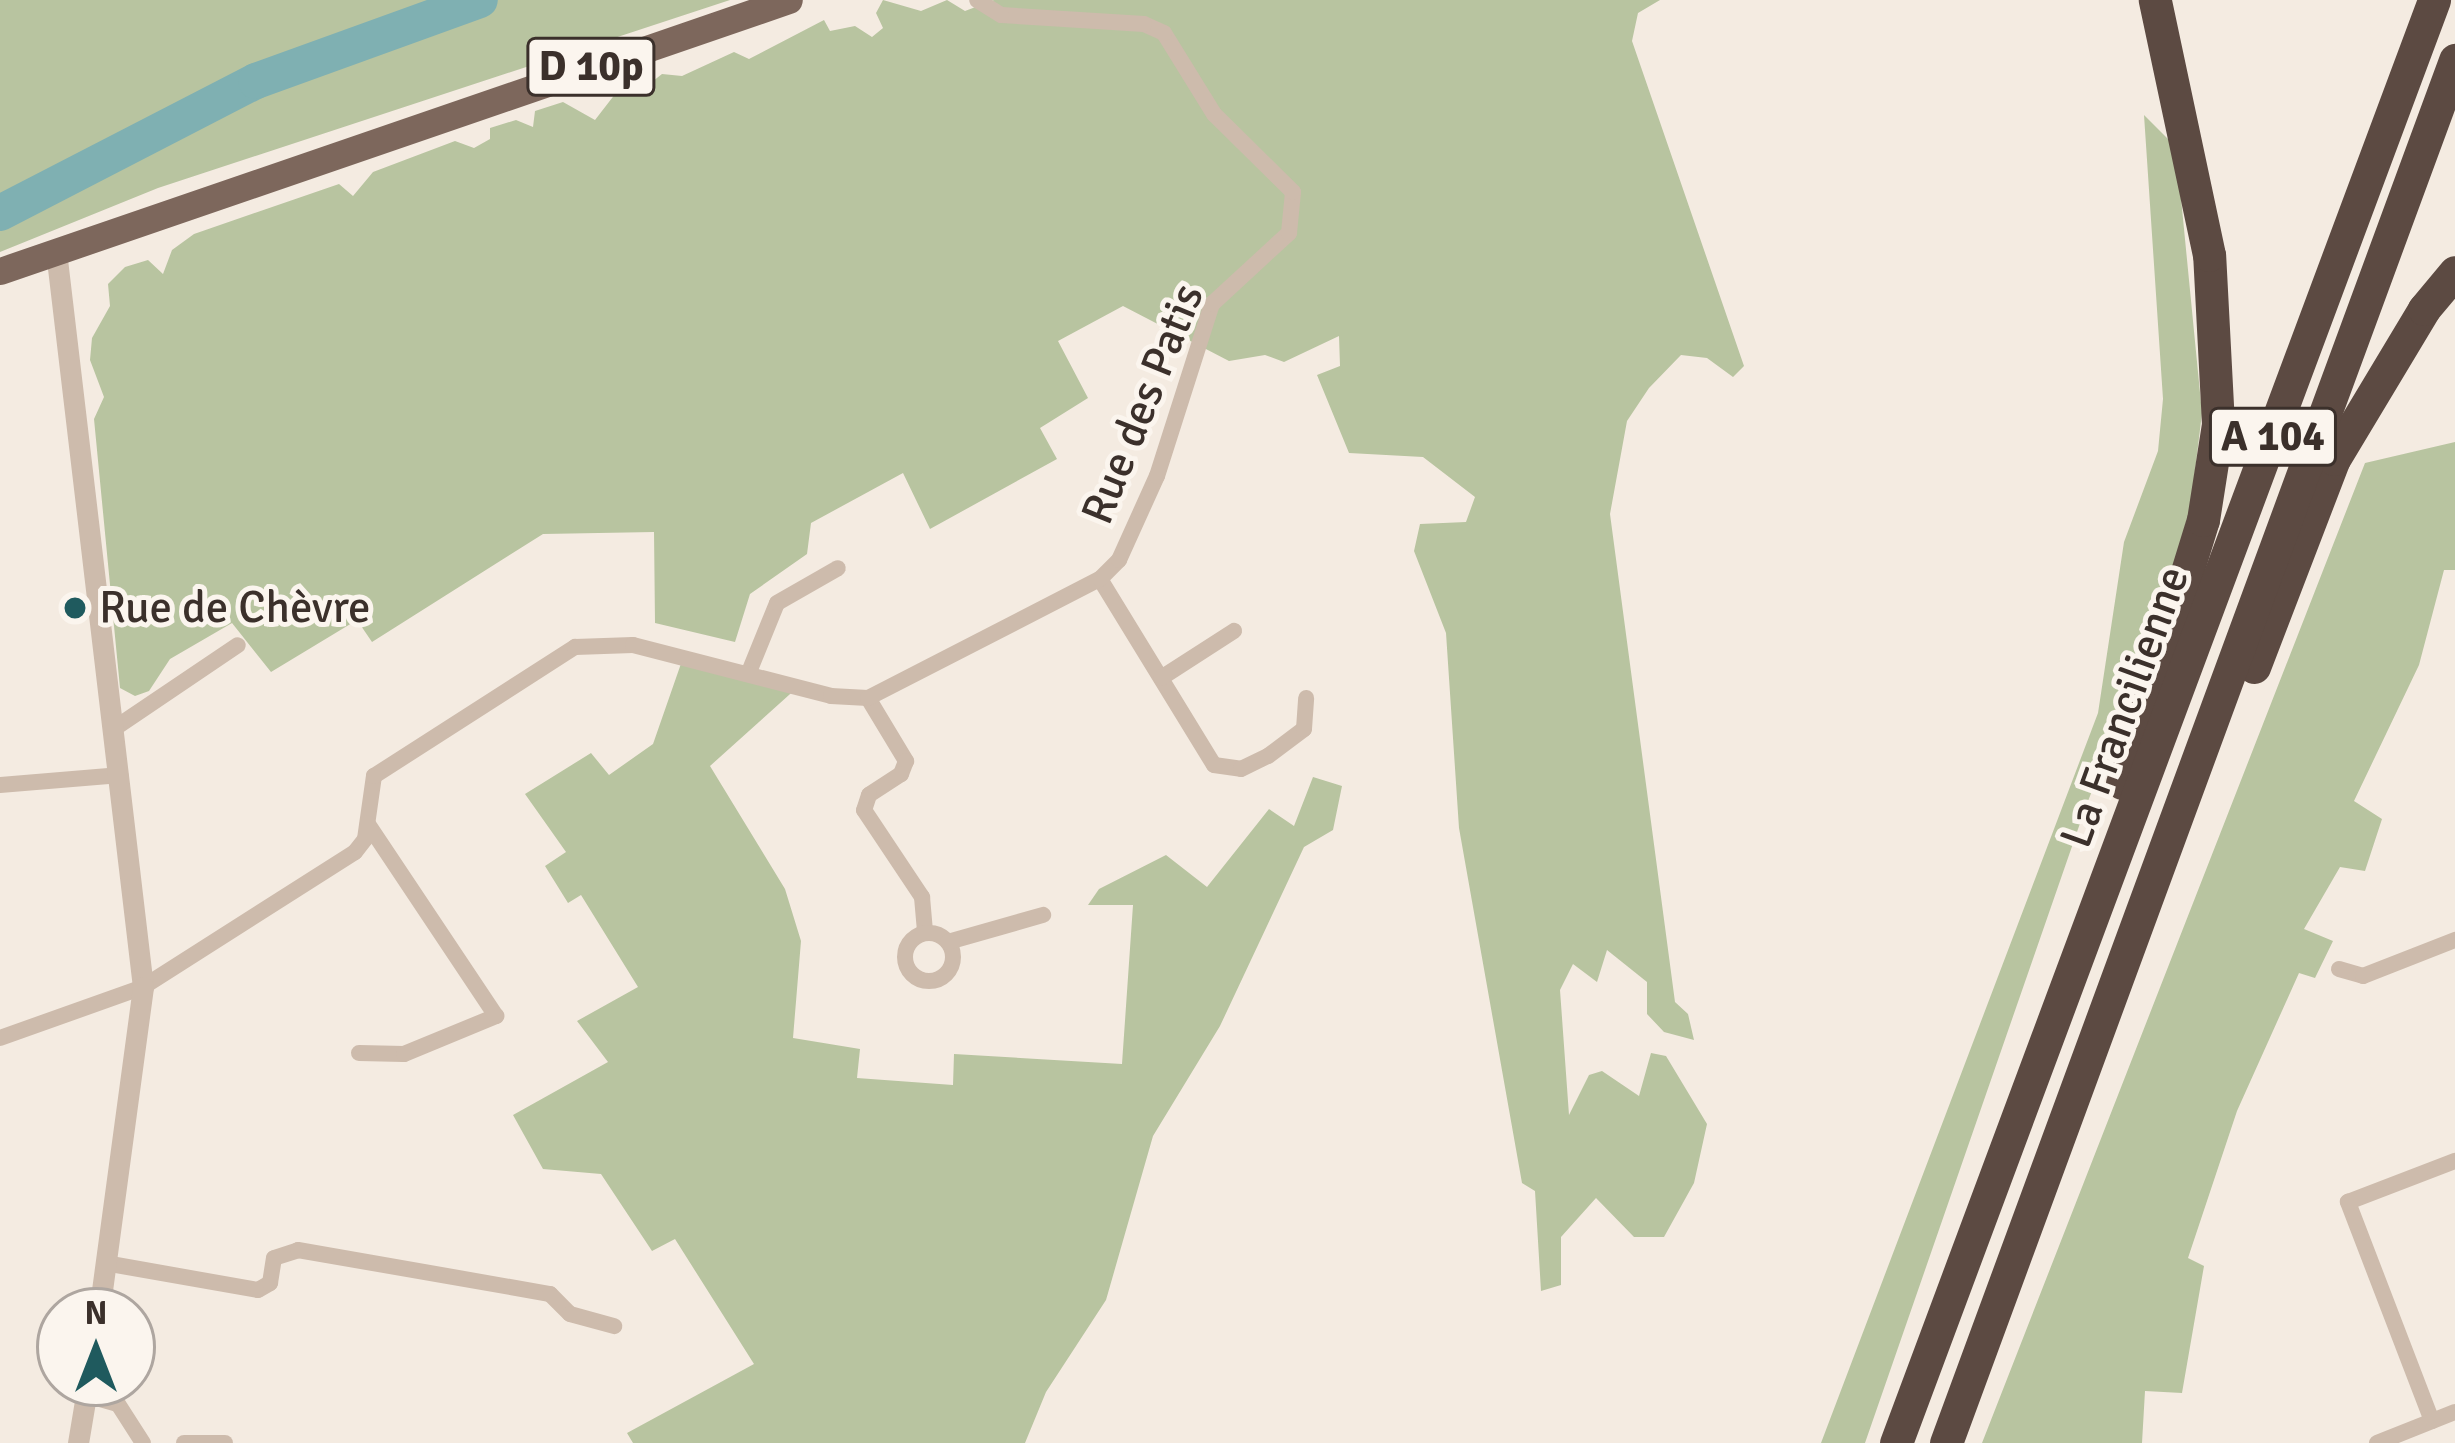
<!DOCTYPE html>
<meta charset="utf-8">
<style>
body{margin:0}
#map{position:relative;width:2455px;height:1443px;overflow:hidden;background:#f4ebe1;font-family:Signika,sans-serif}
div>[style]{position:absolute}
.green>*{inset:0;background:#b8c4a0}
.river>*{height:36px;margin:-18px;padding:0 18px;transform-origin:18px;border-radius:18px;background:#7fb0b2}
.minor>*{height:16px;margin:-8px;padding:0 8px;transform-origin:8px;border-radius:8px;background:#cdbbac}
.minor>.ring{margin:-8px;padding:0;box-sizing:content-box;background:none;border:16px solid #cdbbac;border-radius:50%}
.tertiary>*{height:21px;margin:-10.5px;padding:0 10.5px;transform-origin:10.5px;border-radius:10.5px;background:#cdbbac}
.primary>*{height:27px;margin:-13.5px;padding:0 13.5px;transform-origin:13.5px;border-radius:13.5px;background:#7d675c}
.motorway>*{height:33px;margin:-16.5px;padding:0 16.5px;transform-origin:16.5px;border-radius:16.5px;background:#5c4a42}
.dots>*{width:33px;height:33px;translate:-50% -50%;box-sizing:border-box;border:6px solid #fbf5ee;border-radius:50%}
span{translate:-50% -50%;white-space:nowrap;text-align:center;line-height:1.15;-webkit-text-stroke:10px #fbf5ee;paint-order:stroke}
.shield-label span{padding:3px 9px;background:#fbf5ee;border:3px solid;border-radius:9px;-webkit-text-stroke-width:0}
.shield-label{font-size:42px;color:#3b302b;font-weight:700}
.street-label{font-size:45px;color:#3b302b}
.poi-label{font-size:45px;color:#3b302b}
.left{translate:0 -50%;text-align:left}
.north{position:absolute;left:36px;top:1287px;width:120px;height:120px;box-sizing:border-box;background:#fbf5ee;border:3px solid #aea6a0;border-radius:50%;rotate:0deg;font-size:33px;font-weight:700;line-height:48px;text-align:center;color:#3b302b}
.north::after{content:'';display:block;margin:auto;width:42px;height:54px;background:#1f5a5e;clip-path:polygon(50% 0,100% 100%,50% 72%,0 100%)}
</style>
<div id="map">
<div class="green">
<div style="clip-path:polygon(0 0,730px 0,158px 188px,0 252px)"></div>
<div style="clip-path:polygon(883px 0,921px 11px,947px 0,965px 11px,994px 0,1660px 0,1638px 13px,1632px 41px,1744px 366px,1733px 377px,1707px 358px,1681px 355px,1649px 388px,1627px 421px,1610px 514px,1675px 1002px,1688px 1014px,1694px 1040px,1664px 1032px,1647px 1014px,1647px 982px,1607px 950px,1597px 982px,1573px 964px,1560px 990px,1569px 1115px,1589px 1075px,1602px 1071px,1639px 1096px,1651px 1053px,1666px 1056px,1707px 1124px,1694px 1183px,1664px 1237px,1634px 1237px,1596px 1198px,1561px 1237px,1561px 1285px,1541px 1291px,1535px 1191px,1522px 1183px,1459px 828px,1446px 633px,1414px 551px,1420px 524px,1466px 522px,1475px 497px,1423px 457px,1349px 453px,1317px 375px,1340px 366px,1339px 336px,1284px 362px,1265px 355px,1229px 361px,1123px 306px,1058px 341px,1088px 398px,1040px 428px,1057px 459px,930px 529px,903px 473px,811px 523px,807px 554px,750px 594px,735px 642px,655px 623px,654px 532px,543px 534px,372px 642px,357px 620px,271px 672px,232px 623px,170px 659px,149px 691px,135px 696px,120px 688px,94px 419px,104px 397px,90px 360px,92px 338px,110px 306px,108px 284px,125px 267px,148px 260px,163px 274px,172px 250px,194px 234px,339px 184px,353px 196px,373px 172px,455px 141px,474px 148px,490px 139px,490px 128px,516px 120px,533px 127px,535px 111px,563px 102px,595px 120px,619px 89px,643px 89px,662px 74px,682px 76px,734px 52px,749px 59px,824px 20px,830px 31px,855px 26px,872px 37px,883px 28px,876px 13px)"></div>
<div style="clip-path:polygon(2144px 115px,2176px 147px,2202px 413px,2191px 504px,2157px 629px,2086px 806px,1865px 1443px,1821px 1443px,2098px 713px,2124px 542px,2158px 451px,2163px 399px)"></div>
<div style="clip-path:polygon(2455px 442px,2455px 570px,2444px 570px,2419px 665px,2354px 801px,2382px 819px,2365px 871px,2340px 867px,2304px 929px,2333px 941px,2315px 978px,2299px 973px,2237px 1111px,2188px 1258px,2204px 1266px,2182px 1393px,2145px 1391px,2142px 1443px,1982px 1443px,2365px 463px)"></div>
<div style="clip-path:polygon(684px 655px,799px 686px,710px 766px,785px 889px,801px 941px,793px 1038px,860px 1049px,857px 1078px,953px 1085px,954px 1054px,1122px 1064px,1133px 905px,1088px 905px,1099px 889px,1166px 855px,1207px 887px,1269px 809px,1294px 826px,1313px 777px,1342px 786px,1333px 830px,1304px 847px,1220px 1026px,1153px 1136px,1106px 1300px,1046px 1392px,1025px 1443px,633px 1443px,627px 1433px,754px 1364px,675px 1239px,652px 1251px,601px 1174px,543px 1169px,513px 1115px,608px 1062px,577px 1021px,638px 987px,581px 895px,568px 903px,545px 866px,566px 852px,525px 794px,591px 753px,609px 775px,653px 744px)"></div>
</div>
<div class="river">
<div style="left:0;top:213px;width:288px;rotate:-27.3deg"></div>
<div style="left:256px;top:81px;width:238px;rotate:-19.9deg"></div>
</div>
<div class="minor">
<div style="left:1100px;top:579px;width:218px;rotate:58.5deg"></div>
<div style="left:1214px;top:765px;width:27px;rotate:8deg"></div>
<div style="left:1241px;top:769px;width:30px;rotate:-26deg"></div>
<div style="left:1268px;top:756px;width:45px;rotate:-36.9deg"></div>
<div style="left:1304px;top:729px;width:31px;rotate:-86deg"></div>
<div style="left:749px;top:672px;width:74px;rotate:-67.9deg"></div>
<div style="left:777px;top:603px;width:70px;rotate:-29.8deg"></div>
<div style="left:1161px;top:678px;width:87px;rotate:-32.8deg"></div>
<div style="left:868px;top:698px;width:74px;rotate:58.9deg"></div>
<div style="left:906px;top:761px;width:14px;rotate:111deg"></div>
<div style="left:901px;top:774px;width:38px;rotate:147deg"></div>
<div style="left:869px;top:795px;width:16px;rotate:108deg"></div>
<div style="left:864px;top:810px;width:105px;rotate:56.3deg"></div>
<div style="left:922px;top:897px;width:36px;rotate:85deg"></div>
<div style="left:115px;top:728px;width:148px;rotate:-34deg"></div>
<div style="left:0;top:785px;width:121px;rotate:-4.7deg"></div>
<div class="ring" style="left:905px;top:933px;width:32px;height:32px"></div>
<div style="left:948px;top:942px;width:99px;rotate:-15.9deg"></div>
<div style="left:2339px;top:969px;width:25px;rotate:16deg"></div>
<div style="left:2363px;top:976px;width:99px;rotate:-21.4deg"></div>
<div style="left:0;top:1038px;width:152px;rotate:-19.6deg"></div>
<div style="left:143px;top:987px;width:251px;rotate:-32.5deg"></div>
<div style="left:355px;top:852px;width:16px;rotate:-52deg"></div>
<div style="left:365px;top:839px;width:64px;rotate:-81.9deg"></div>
<div style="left:374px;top:776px;width:239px;rotate:-32.7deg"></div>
<div style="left:575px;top:647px;width:58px;rotate:-2deg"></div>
<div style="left:633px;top:645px;width:204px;rotate:14.4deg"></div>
<div style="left:831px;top:696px;width:37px;rotate:3deg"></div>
<div style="left:868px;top:698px;width:261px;rotate:-27.2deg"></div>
<div style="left:1100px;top:579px;width:27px;rotate:-45deg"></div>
<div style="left:1119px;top:560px;width:92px;rotate:-65.7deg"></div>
<div style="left:1157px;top:476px;width:181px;rotate:-72.3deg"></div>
<div style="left:1212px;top:304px;width:105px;rotate:-42.7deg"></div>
<div style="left:1289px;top:233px;width:41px;rotate:-84.4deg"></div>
<div style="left:1293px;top:192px;width:111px;rotate:-135.4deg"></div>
<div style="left:1214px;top:114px;width:95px;rotate:-121.7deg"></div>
<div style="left:1164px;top:33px;width:22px;rotate:-156deg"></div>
<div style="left:1144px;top:24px;width:143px;rotate:-176.4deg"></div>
<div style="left:1001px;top:15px;width:28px;rotate:-148deg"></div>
<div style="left:359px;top:1053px;width:45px;rotate:1.3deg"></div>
<div style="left:404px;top:1054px;width:100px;rotate:-22.4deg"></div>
<div style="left:496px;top:1016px;width:231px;rotate:-123.7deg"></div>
<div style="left:105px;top:1263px;width:155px;rotate:10deg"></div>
<div style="left:258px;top:1290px;width:14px;rotate:-30deg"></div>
<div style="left:270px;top:1283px;width:25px;rotate:-81deg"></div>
<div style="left:274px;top:1258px;width:25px;rotate:-18deg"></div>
<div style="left:298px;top:1250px;width:256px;rotate:9.9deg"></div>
<div style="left:550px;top:1294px;width:28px;rotate:45deg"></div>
<div style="left:570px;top:1314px;width:46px;rotate:15.3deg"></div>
<div style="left:86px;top:1395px;width:33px;rotate:16deg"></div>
<div style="left:118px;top:1404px;width:46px;rotate:57.3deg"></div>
<div style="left:2432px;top:1421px;width:235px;rotate:-111deg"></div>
<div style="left:2348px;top:1202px;width:115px;rotate:-21deg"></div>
<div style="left:184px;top:1443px;width:41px"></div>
<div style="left:2377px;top:1443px;width:84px;rotate:-21.7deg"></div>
</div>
<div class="tertiary">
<div style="left:56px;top:251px;width:741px;rotate:83.26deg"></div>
<div style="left:143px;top:987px;width:327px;rotate:97.7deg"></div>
<div style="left:78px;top:1443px;width:61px;rotate:-80.5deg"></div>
</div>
<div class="primary">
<div style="left:0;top:271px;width:834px;rotate:-18.96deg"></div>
</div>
<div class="motorway">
<div style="left:2254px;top:667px;width:223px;rotate:-69deg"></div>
<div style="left:2334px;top:459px;width:175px;rotate:-59deg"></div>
<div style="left:2424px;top:309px;width:48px;rotate:-50deg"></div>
<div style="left:2122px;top:783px;width:275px;rotate:-72.9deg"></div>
<div style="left:2203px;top:520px;width:97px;rotate:-81.1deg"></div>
<div style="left:2218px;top:424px;width:169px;rotate:-93deg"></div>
<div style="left:2209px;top:255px;width:261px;rotate:-102deg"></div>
<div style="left:1896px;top:1443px;width:1540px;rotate:-69.55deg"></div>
<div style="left:1946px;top:1443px;width:1474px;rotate:-69.79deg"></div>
</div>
<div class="dots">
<div style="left:75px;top:608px;background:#1f5a5e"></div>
</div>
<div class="shield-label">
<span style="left:591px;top:67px">D 10p</span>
<span style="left:2273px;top:437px">A 104</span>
</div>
<div class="street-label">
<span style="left:1143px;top:404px;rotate:-68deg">Rue des Patis</span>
<span style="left:2125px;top:707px;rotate:-70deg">La Francilienne</span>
</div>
<div class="poi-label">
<span class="left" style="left:99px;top:608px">Rue de Chèvre</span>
</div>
<div class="north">N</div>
</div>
